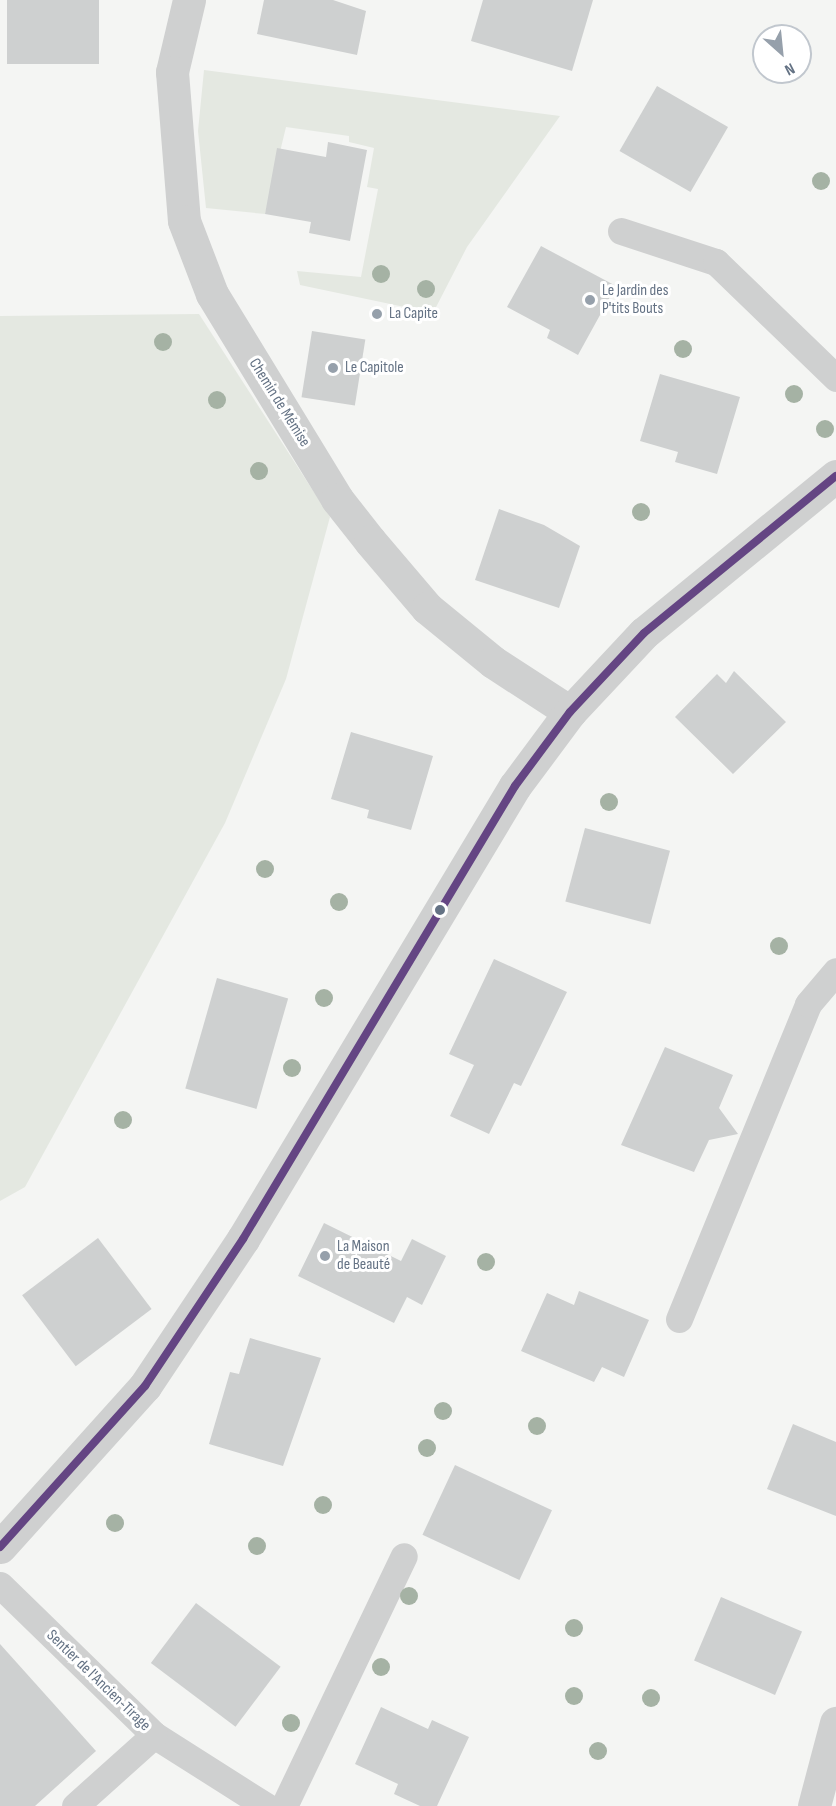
<!DOCTYPE html>
<meta charset="utf-8">
<style>
body{margin:0}
#map{position:relative;width:836px;height:1806px;overflow:hidden;background:#f4f5f3;font-family:"Sofia Sans Condensed",sans-serif}
div>[style]{position:absolute}
.green>*{inset:0;background:#e4e8e1}
.building>*{inset:0;background:#ced0d0;transform-origin:0 0}
.service>*{height:27px;margin:-13.5px;padding:0 13.5px;transform-origin:13.5px;border-radius:13.5px;background:#cfd0d0}
.minor>*{height:33px;margin:-16.5px;padding:0 16.5px;transform-origin:16.5px;border-radius:16.5px;background:#cfd0d0}
.tertiary>*{height:33px;margin:-16.5px;padding:0 16.5px;transform-origin:16.5px;border-radius:16.5px;background:#cfd0d0}
.bus-1>*{height:8px;margin:-4px;padding:0 4px;transform-origin:4px;border-radius:4px;background:#644583}
.trees>*{width:18px;height:18px;margin:-9px;border-radius:50%;background:#a5b2a4}
.dots>*{width:16px;height:16px;translate:-50% -50%;box-sizing:border-box;border:3px solid #fff;border-radius:50%}
span{translate:-50% -50%;white-space:nowrap;text-align:center;line-height:1.15;-webkit-text-stroke:6px #fff;paint-order:stroke}
.poi-label{font-size:16px;color:#647284}
.left{translate:0 -50%;text-align:left}
.street-label{font-size:16px;color:#647284}
.north{position:absolute;left:752px;top:24px;width:60px;height:60px;box-sizing:border-box;background:#fff;border:2px solid #c1c7ce;border-radius:50%;rotate:153deg;font-size:16px;font-weight:700;line-height:24px;text-align:center;color:#647284}
.north::after{content:'';display:block;margin:auto;width:21px;height:27px;background:#96a0ab;clip-path:polygon(50% 0,100% 100%,50% 72%,0 100%)}
</style>
<div id="map">
<div class="green">
<div style="clip-path:polygon(204px 70px,560px 116px,467px 247px,433px 313px,300px 285px,297px 271px,361px 277px,378px 189px,367px 187px,374px 148px,349px 142px,349px 136px,286px 127px,265px 214px,206px 208px,198px 131px)"></div>
<div style="clip-path:polygon(199px 314px,330px 517px,286px 679px,225px 823px,25px 1187px,0 1201px,0 316px)"></div>
</div>
<div class="building">
<div style="left:7px;top:0;width:92px;height:64px"></div>
<div style="clip-path:polygon(264px 0,333px 0,366px 11px,357px 55px,257px 34px)"></div>
<div style="clip-path:polygon(483px 0,593px 0,572px 71px,471px 41px)"></div>
<div style="left:657px;top:86px;width:82px;height:75px;rotate:30deg"></div>
<div style="clip-path:polygon(328px 142px,367px 150px,350px 241px,309px 233px,311px 222px,265px 214px,277px 148px,326px 157px)"></div>
<div style="clip-path:polygon(541px 246px,616px 286px,578px 355px,547px 338px,550px 330px,507px 307px)"></div>
<div style="left:312px;top:331px;width:54px;height:67px;rotate:9deg"></div>
<div style="clip-path:polygon(660px 374px,740px 397px,717px 474px,675px 462px,678px 452px,640px 441px)"></div>
<div style="clip-path:polygon(499px 509px,544px 525px,580px 546px,559px 608px,475px 580px)"></div>
<div style="clip-path:polygon(734px 671px,786px 722px,733px 774px,675px 717px,717px 674px,726px 683px)"></div>
<div style="clip-path:polygon(351px 732px,433px 756px,411px 830px,367px 818px,369px 810px,331px 799px)"></div>
<div style="left:585px;top:828px;width:88px;height:76px;rotate:15deg"></div>
<div style="clip-path:polygon(494px 959px,567px 992px,521px 1086px,514px 1083px,489px 1134px,450px 1116px,474px 1065px,449px 1054px)"></div>
<div style="left:217px;top:978px;width:74px;height:115px;rotate:16deg"></div>
<div style="clip-path:polygon(665px 1047px,733px 1075px,719px 1108px,738px 1134px,709px 1140px,694px 1172px,621px 1145px)"></div>
<div style="clip-path:polygon(324px 1223px,401px 1261px,412px 1239px,446px 1256px,422px 1305px,407px 1297px,394px 1323px,298px 1276px)"></div>
<div style="left:98px;top:1238px;width:89px;height:95px;rotate:53deg"></div>
<div style="clip-path:polygon(579px 1291px,649px 1320px,624px 1377px,602px 1367px,594px 1382px,521px 1351px,547px 1293px,574px 1305px)"></div>
<div style="clip-path:polygon(250px 1338px,321px 1358px,283px 1466px,209px 1444px,230px 1372px,239px 1374px)"></div>
<div style="clip-path:polygon(793px 1424px,836px 1442px,836px 1516px,767px 1489px)"></div>
<div style="left:455px;top:1465px;width:107px;height:77px;rotate:25deg"></div>
<div style="left:721px;top:1597px;width:88px;height:69px;rotate:23deg"></div>
<div style="left:196px;top:1603px;width:106px;height:75px;rotate:37deg"></div>
<div style="clip-path:polygon(0 1644px,96px 1751px,35px 1806px,0 1806px)"></div>
<div style="clip-path:polygon(381px 1707px,428px 1729px,432px 1720px,469px 1737px,437px 1806px,420px 1806px,394px 1794px,398px 1784px,355px 1764px)"></div>
</div>
<div class="service">
<div style="left:621px;top:231px;width:100px;rotate:18.1deg"></div>
<div style="left:716px;top:262px;width:167px;rotate:44deg"></div>
<div style="left:679px;top:1319px;width:340px;rotate:-67.7deg"></div>
<div style="left:808px;top:1004px;width:43px;rotate:-49.7deg"></div>
<div style="left:0;top:1585px;width:215px;rotate:44.2deg"></div>
<div style="left:154px;top:1735px;width:133px;rotate:32.4deg"></div>
<div style="left:75px;top:1806px;width:106px;rotate:-41.9deg"></div>
<div style="left:284px;top:1806px;width:277px;rotate:-64.4deg"></div>
</div>
<div class="minor">
<div style="left:189px;top:0;width:74px;rotate:103.3deg"></div>
<div style="left:172px;top:72px;width:149px;rotate:85.4deg"></div>
<div style="left:184px;top:221px;width:78px;rotate:69deg"></div>
<div style="left:212px;top:294px;width:240px;rotate:58.6deg"></div>
<div style="left:337px;top:499px;width:53px;rotate:51.8deg"></div>
<div style="left:370px;top:541px;width:88px;rotate:49.6deg"></div>
<div style="left:427px;top:608px;width:85px;rotate:39.3deg"></div>
<div style="left:493px;top:662px;width:92px;rotate:33deg"></div>
<div style="left:0;top:1547px;width:217px;rotate:-48deg"></div>
<div style="left:145px;top:1386px;width:177px;rotate:-56.3deg"></div>
<div style="left:243px;top:1239px;width:528px;rotate:-59.02deg"></div>
<div style="left:515px;top:786px;width:92px;rotate:-53.4deg"></div>
<div style="left:570px;top:712px;width:108px;rotate:-46.9deg"></div>
<div style="left:644px;top:633px;width:248px;rotate:-39.3deg"></div>
</div>
<div class="tertiary">
<div style="left:814px;top:1806px;width:86px;rotate:-75.2deg"></div>
</div>
<div class="bus-1">
<div style="left:0;top:1547px;width:217px;rotate:-48deg"></div>
<div style="left:145px;top:1386px;width:177px;rotate:-56.3deg"></div>
<div style="left:243px;top:1239px;width:528px;rotate:-59.02deg"></div>
<div style="left:515px;top:786px;width:92px;rotate:-53.4deg"></div>
<div style="left:570px;top:712px;width:108px;rotate:-46.9deg"></div>
<div style="left:644px;top:633px;width:248px;rotate:-39.3deg"></div>
</div>
<div class="trees">
<div style="left:821px;top:181px"></div>
<div style="left:381px;top:274px"></div>
<div style="left:426px;top:289px"></div>
<div style="left:163px;top:342px"></div>
<div style="left:683px;top:349px"></div>
<div style="left:794px;top:394px"></div>
<div style="left:217px;top:400px"></div>
<div style="left:825px;top:429px"></div>
<div style="left:259px;top:471px"></div>
<div style="left:641px;top:512px"></div>
<div style="left:609px;top:802px"></div>
<div style="left:265px;top:869px"></div>
<div style="left:339px;top:902px"></div>
<div style="left:779px;top:946px"></div>
<div style="left:324px;top:998px"></div>
<div style="left:292px;top:1068px"></div>
<div style="left:123px;top:1120px"></div>
<div style="left:486px;top:1262px"></div>
<div style="left:443px;top:1411px"></div>
<div style="left:537px;top:1426px"></div>
<div style="left:427px;top:1448px"></div>
<div style="left:323px;top:1505px"></div>
<div style="left:115px;top:1523px"></div>
<div style="left:257px;top:1546px"></div>
<div style="left:409px;top:1596px"></div>
<div style="left:574px;top:1628px"></div>
<div style="left:381px;top:1667px"></div>
<div style="left:574px;top:1696px"></div>
<div style="left:651px;top:1698px"></div>
<div style="left:291px;top:1723px"></div>
<div style="left:598px;top:1751px"></div>
</div>
<div class="dots">
<div style="left:590px;top:300px;background:#96a0ab"></div>
<div style="left:377px;top:314px;background:#96a0ab"></div>
<div style="left:333px;top:368px;background:#96a0ab"></div>
<div style="left:440px;top:910px;background:#647284"></div>
<div style="left:325px;top:1256px;background:#96a0ab"></div>
</div>
<div class="poi-label">
<span class="left" style="left:602px;top:300px">Le Jardin des<br>P'tits Bouts</span>
<span class="left" style="left:389px;top:314px">La Capite</span>
<span class="left" style="left:345px;top:368px">Le Capitole</span>
<span class="left" style="left:337px;top:1256px">La Maison<br>de Beauté</span>
</div>
<div class="street-label">
<span style="left:279px;top:403px;rotate:58deg">Chemin de Mémise</span>
<span style="left:98px;top:1681px;rotate:44deg">Sentier de l'Ancien-Tirage</span>
</div>
<div class="north">N</div>
</div>
